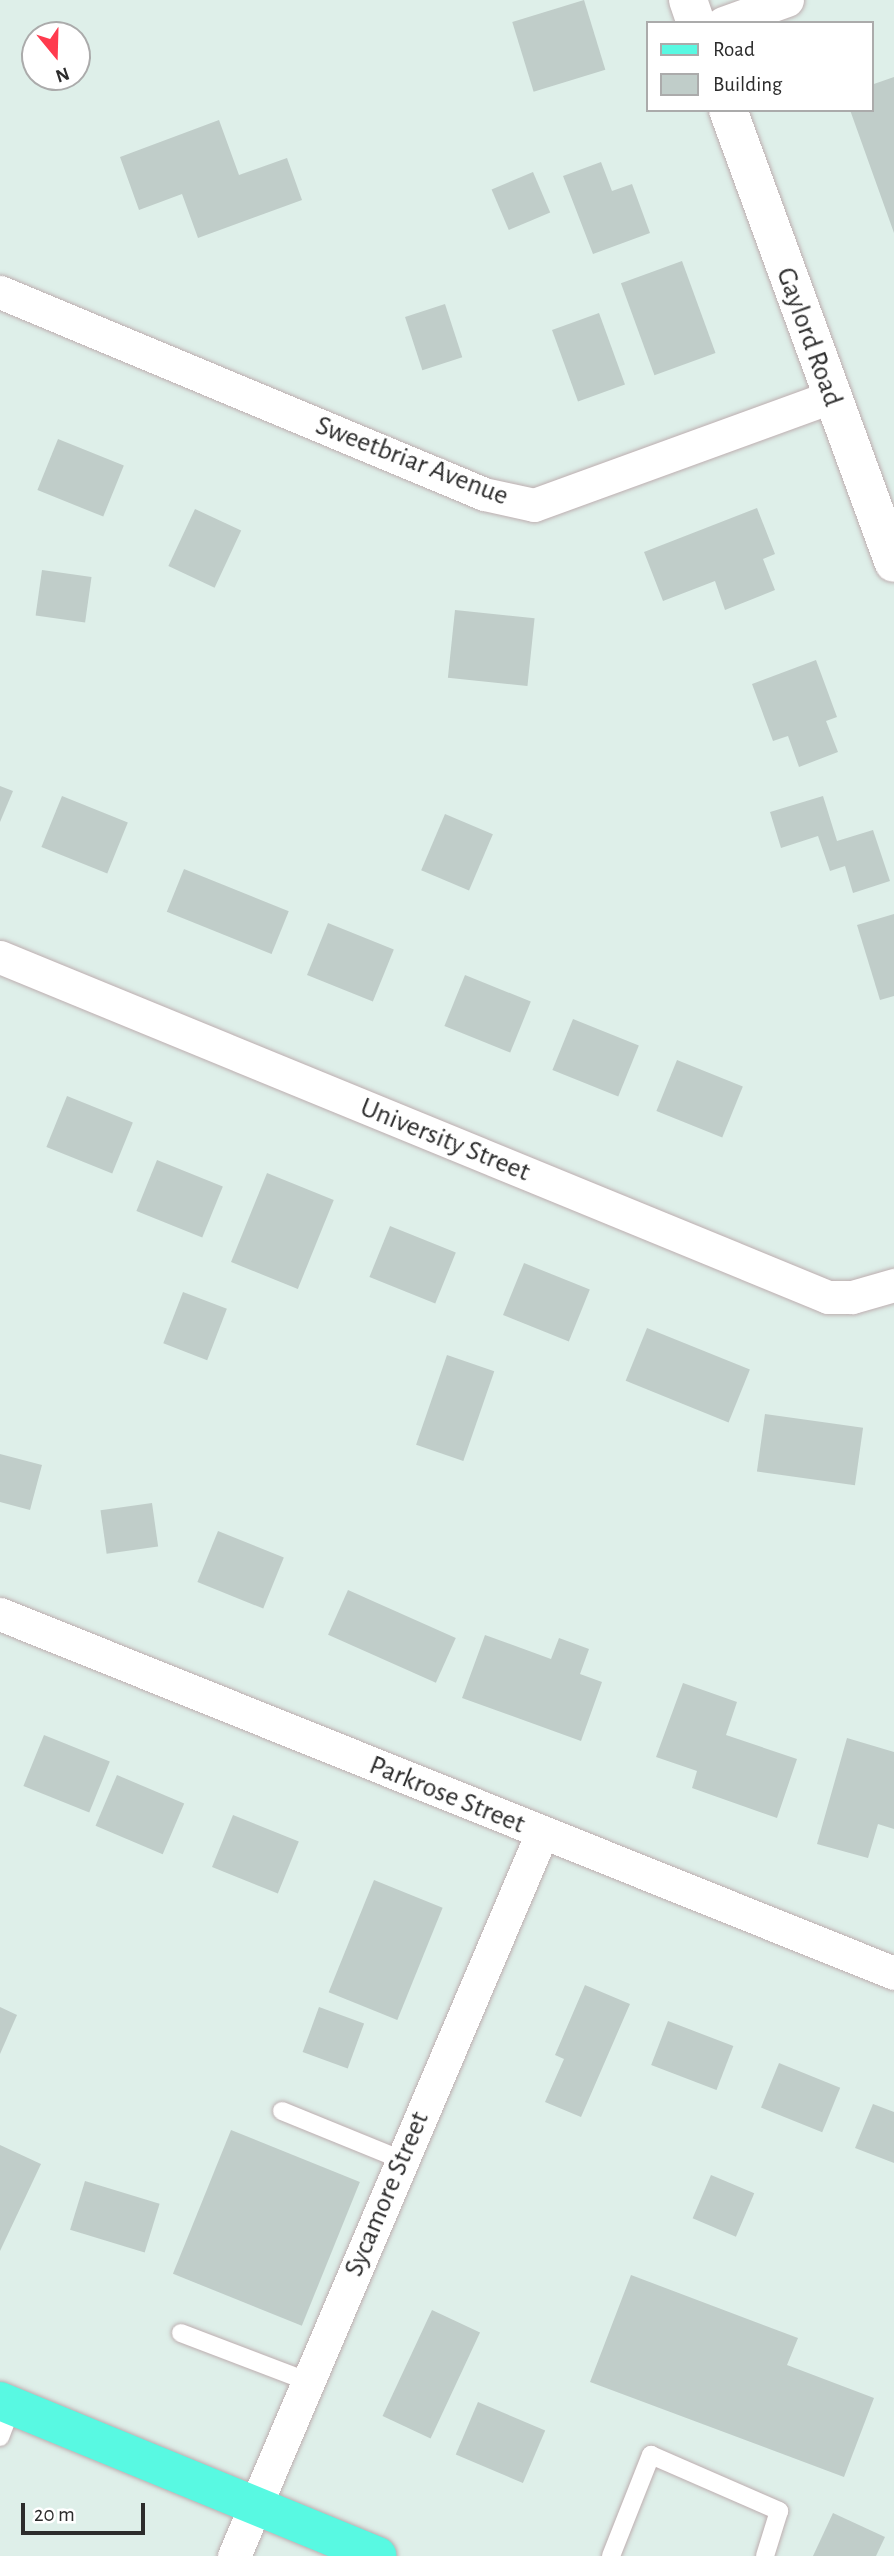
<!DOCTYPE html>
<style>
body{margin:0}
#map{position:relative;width:894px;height:2556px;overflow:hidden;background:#deefe9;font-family:"Alegreya Sans",sans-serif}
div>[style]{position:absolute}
.building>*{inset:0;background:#c0cdc9;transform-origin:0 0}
.roads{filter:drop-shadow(0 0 2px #bdaeb0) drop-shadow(0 0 2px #bdaeb0)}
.lane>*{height:18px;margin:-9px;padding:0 9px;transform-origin:9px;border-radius:9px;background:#fff}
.street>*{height:33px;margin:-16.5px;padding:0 16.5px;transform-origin:16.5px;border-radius:16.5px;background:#fff}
.secondary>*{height:38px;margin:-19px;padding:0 19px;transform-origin:19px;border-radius:19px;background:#fff}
.primary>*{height:38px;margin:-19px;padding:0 19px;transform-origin:19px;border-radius:19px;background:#58f9e2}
span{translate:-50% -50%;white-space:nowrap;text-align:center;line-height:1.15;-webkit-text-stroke:5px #fff;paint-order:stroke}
.street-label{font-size:28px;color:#2c2c2c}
.legend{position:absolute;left:646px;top:21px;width:228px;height:91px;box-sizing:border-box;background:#fff;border:2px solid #ababab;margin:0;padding:9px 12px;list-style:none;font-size:21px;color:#2c2c2c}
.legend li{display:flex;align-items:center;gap:14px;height:35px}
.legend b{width:35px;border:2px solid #ababab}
.north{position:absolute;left:21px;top:21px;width:70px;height:70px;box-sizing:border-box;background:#fff;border:2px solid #ababab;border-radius:50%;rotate:161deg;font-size:19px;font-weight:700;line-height:28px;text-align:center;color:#2c2c2c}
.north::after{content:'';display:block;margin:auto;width:24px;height:32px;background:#ff3b4e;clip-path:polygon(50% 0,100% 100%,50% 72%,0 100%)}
.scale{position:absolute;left:21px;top:2503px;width:124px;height:32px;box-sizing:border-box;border:4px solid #2c2c2c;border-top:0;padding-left:9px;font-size:21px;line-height:24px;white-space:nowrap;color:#2c2c2c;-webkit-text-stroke:5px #fff;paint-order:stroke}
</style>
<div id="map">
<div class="building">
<div style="left:584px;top:0;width:73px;height:75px;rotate:73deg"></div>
<div style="clip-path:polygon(894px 77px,894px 233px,850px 110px,871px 110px,871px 85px)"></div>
<div style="clip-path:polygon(219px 120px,239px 175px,287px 158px,302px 200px,198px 238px,182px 194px,139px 210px,120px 157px)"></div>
<div style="clip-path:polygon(601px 162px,612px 191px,632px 184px,650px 233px,593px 254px,563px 176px)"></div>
<div style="left:533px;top:172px;width:44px;height:45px;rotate:67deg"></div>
<div style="left:682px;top:261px;width:98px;height:65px;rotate:70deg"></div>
<div style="left:445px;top:304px;width:56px;height:42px;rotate:72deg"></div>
<div style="left:599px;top:313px;width:76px;height:50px;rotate:70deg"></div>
<div style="left:58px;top:439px;width:71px;height:55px;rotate:22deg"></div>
<div style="clip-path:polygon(757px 508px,775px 554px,763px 559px,775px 590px,725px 610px,715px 581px,663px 601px,644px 552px)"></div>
<div style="left:195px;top:509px;width:51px;height:63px;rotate:25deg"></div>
<div style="left:42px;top:570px;width:50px;height:46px;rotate:8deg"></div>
<div style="left:455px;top:610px;width:80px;height:68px;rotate:6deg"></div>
<div style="clip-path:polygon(816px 660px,837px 717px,826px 721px,838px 752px,799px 767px,788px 736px,773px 741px,752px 684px)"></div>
<div style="clip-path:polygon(0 786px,13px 791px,0 822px)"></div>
<div style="left:62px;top:796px;width:71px;height:55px;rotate:22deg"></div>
<div style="clip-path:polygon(823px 796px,837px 841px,873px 830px,890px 881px,853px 893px,845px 866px,830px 871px,818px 836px,781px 848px,770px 812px)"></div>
<div style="left:445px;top:814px;width:52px;height:61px;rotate:23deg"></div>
<div style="left:184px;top:869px;width:113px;height:46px;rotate:22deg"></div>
<div style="clip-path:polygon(894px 914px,894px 996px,880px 1000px,857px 925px)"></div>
<div style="left:328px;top:923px;width:71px;height:56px;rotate:22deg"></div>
<div style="left:465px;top:975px;width:71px;height:55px;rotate:22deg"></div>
<div style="left:573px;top:1019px;width:71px;height:55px;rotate:22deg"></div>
<div style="left:677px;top:1060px;width:71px;height:55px;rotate:22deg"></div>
<div style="left:67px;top:1096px;width:71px;height:55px;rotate:22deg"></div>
<div style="left:157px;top:1160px;width:71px;height:55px;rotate:22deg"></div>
<div style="left:267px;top:1173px;width:72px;height:96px;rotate:22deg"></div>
<div style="left:390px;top:1226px;width:71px;height:55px;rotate:22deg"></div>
<div style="left:524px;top:1263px;width:71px;height:56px;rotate:22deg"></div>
<div style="left:183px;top:1292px;width:47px;height:55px;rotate:21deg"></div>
<div style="left:647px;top:1328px;width:111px;height:57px;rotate:22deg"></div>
<div style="left:447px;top:1355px;width:50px;height:95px;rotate:19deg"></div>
<div style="left:765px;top:1414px;width:99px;height:58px;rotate:8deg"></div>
<div style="clip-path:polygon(0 1454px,42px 1465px,30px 1510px,0 1502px)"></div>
<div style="left:152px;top:1503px;width:44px;height:52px;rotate:82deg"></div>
<div style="left:218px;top:1531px;width:71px;height:55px;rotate:22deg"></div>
<div style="left:348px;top:1590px;width:118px;height:49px;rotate:24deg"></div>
<div style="clip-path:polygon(485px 1635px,551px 1659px,559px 1638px,589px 1649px,580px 1674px,602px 1682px,581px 1741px,462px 1698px)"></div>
<div style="clip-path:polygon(683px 1683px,737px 1702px,726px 1735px,797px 1759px,777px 1818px,692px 1788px,697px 1771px,656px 1757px)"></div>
<div style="left:44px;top:1735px;width:71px;height:55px;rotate:22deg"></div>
<div style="clip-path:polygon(847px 1738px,894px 1752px,894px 1829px,878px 1824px,868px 1858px,817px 1844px)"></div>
<div style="left:117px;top:1775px;width:73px;height:55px;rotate:23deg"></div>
<div style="left:233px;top:1815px;width:71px;height:56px;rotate:22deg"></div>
<div style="left:374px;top:1880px;width:74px;height:121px;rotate:22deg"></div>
<div style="clip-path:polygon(585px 1985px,630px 2004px,581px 2117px,545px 2102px,564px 2059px,555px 2055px)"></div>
<div style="clip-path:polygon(0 2007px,17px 2015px,0 2054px)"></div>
<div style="left:319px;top:2007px;width:48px;height:48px;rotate:20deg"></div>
<div style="left:668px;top:2021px;width:70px;height:47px;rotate:21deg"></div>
<div style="left:779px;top:2063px;width:66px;height:48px;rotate:22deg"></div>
<div style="clip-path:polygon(873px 2104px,894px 2112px,894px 2163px,855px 2148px)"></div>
<div style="left:231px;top:2130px;width:139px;height:155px;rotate:22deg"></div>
<div style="clip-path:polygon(0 2145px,41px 2164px,0 2251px)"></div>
<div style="left:711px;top:2175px;width:47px;height:47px;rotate:23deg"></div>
<div style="left:85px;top:2181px;width:78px;height:51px;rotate:17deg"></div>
<div style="clip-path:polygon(631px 2275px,798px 2338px,787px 2365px,874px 2398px,844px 2477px,590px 2382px)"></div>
<div style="left:432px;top:2310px;width:53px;height:117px;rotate:25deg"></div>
<div style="left:478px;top:2402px;width:73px;height:57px;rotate:23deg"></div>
<div style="clip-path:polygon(833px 2513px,885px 2537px,876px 2556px,813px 2556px)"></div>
</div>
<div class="roads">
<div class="lane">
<div style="left:282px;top:2111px;width:130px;rotate:22.2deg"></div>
<div style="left:181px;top:2333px;width:135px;rotate:20.9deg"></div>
<div style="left:0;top:2437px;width:33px;rotate:-69deg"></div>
<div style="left:611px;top:2556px;width:109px;rotate:-68.4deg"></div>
<div style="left:651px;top:2455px;width:140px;rotate:23.6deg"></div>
<div style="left:779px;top:2511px;width:47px;rotate:107.3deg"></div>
</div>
<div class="street">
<div style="left:723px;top:23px;width:68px;rotate:-19.8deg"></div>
<div style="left:0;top:292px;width:524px;rotate:22.65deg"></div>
<div style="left:484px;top:494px;width:51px;rotate:12.4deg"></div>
<div style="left:534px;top:505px;width:315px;rotate:-20deg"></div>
<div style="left:0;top:957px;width:895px;rotate:22.32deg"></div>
<div style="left:828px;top:1297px;width:24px"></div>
<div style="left:852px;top:1297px;width:44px;rotate:-15.9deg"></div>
<div style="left:0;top:1614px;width:963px;rotate:21.88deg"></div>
<div style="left:234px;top:2556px;width:786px;rotate:-66.93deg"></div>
</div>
<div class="secondary">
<div style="left:688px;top:0;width:24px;rotate:71deg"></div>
<div style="left:728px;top:110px;width:482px;rotate:69.9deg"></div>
</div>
<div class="primary">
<div style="left:0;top:2401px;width:408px;rotate:22.3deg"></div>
</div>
</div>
<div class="street-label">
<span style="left:809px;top:337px;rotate:70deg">Gaylord Road</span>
<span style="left:412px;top:461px;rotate:21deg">Sweetbriar Avenue</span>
<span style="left:445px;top:1140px;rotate:22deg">University Street</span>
<span style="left:447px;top:1795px;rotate:22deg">Parkrose Street</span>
<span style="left:387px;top:2194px;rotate:-67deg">Sycamore Street</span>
</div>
<ul class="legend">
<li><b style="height:9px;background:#58f9e2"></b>Road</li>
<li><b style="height:19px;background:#c0cdc9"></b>Building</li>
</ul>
<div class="north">N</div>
<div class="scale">20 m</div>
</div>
